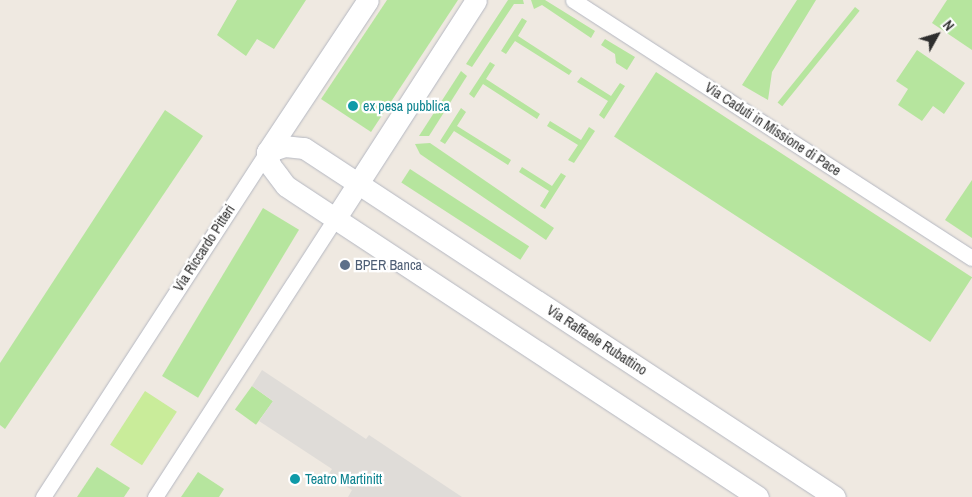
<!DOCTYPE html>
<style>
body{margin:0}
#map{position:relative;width:972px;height:497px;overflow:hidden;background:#efe9e1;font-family:"Archivo Narrow",sans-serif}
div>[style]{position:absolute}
.green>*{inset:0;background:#b6e59e;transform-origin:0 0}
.pitch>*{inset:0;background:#c9ec9a;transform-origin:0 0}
.plaza>*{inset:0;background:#dfdcd8}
.roads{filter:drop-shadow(0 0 1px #b4b7c1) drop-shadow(0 0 1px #b4b7c1)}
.street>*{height:15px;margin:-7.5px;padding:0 7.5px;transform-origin:7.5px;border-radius:7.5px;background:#fff}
.secondary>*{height:21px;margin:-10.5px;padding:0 10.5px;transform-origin:10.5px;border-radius:10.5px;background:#fff}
.dots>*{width:14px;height:14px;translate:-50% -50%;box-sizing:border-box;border:2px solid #fff;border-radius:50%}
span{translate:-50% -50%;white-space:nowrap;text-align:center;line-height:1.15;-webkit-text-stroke:4.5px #fff;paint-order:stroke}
.culture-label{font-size:14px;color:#0d838f}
.left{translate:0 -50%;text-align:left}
.street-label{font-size:14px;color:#2e2e2e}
.service-label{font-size:14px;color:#4e5e75}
.north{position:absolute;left:912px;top:10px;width:50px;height:50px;-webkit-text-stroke:4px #fff;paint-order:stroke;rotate:51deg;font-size:14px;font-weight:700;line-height:20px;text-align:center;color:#2e2e2e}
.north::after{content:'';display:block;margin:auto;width:18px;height:22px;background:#2e2e2e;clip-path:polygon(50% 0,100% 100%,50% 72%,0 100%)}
</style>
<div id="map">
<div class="green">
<div style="clip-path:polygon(237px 0,306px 0,274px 49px,257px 39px,246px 56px,217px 35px)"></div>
<div style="clip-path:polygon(387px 0,458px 0,371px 132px,321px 99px)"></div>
<div style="clip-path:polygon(508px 0,523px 0,524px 4px,514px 4px,472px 67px,466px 64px)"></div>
<div style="clip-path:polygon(531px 0,545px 0,595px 31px,591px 38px,542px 5px,534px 9px)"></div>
<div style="clip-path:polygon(797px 0,816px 0,772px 72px,768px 100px,742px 85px)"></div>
<div style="clip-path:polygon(947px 0,972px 0,972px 50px,932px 23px)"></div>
<div style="left:855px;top:7px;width:6px;height:123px;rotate:39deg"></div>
<div style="clip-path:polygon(522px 18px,527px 21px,518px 36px,572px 71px,569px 75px,515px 41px,506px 54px,501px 51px)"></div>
<div style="clip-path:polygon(605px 39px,635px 57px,627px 70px,616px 63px,615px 54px,601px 45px)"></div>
<div style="clip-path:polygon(917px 50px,965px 83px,944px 114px,933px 106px,922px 121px,898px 105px,908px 89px,896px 81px)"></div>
<div style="clip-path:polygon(490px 62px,495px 65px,486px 79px,540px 114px,537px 119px,483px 84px,474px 98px,469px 94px)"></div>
<div style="clip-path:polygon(461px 71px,467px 76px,429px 136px,419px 136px)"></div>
<div style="left:656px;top:72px;width:377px;height:77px;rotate:33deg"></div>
<div style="clip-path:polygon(581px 77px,611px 96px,620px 83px,625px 86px,604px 119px,599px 115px,608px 101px,577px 82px)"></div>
<div style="clip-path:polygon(461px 108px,466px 112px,457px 126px,511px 160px,508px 165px,454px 131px,445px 144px,440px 141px)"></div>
<div style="clip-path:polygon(165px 110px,203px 136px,5px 429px,0 425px,0 363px)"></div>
<div style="clip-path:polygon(550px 121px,581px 140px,589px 127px,595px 131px,574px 163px,568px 160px,578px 145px,547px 126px)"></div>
<div style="clip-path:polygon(430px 143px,554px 228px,546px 240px,420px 154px,415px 144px)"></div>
<div style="clip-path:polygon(522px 167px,552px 186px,561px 173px,566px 176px,545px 209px,540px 206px,549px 191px,519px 172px)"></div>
<div style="left:410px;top:169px;width:142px;height:16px;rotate:33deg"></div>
<div style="clip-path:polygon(972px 180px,972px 238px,945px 220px)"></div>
<div style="left:263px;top:208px;width:42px;height:196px;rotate:31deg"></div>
<div style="left:252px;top:386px;width:26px;height:29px;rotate:36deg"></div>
<div style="clip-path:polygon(97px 467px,130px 488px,124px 497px,77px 497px)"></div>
<div style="clip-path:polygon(198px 472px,224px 489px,219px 497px,181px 497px)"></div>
</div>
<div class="pitch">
<div style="left:145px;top:391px;width:38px;height:64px;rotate:33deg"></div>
</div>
<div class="plaza">
<div style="clip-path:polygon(262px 370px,366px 439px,369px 435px,462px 497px,348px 497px,352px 490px,328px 475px,332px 469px,259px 421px,273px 401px,252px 386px)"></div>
</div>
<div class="roads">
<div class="street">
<div style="left:573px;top:0;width:475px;rotate:32.9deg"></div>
<div style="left:43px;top:497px;width:411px;rotate:-57deg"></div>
<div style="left:155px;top:497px;width:331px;rotate:-57.1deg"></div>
</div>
<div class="secondary">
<div style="left:267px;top:152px;width:18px;rotate:-19deg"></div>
<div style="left:284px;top:146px;width:20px;rotate:6deg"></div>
<div style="left:304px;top:148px;width:635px;rotate:33.31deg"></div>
<div style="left:267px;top:152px;width:13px;rotate:77deg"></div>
<div style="left:270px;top:165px;width:26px;rotate:53deg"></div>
<div style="left:286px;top:186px;width:565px;rotate:33.38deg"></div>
<div style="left:267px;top:152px;width:182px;rotate:-56.4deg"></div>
<div style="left:335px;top:219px;width:260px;rotate:-57.2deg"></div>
</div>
</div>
<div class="dots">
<div style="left:353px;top:106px;background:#0f9aa8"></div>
<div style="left:345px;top:265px;background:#5c6f8a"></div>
<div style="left:295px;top:479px;background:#0f9aa8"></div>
</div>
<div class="culture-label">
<span class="left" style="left:363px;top:106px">ex pesa pubblica</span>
<span class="left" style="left:305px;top:479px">Teatro Martinitt</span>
</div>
<div class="street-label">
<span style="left:773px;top:129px;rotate:33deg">Via Caduti in Missione di Pace</span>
<span style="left:204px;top:248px;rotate:-57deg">Via Riccardo Pitteri</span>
<span style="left:597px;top:340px;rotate:33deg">Via Raffaele Rubattino</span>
</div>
<div class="service-label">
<span class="left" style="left:355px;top:265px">BPER Banca</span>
</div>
<div class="north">N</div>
</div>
